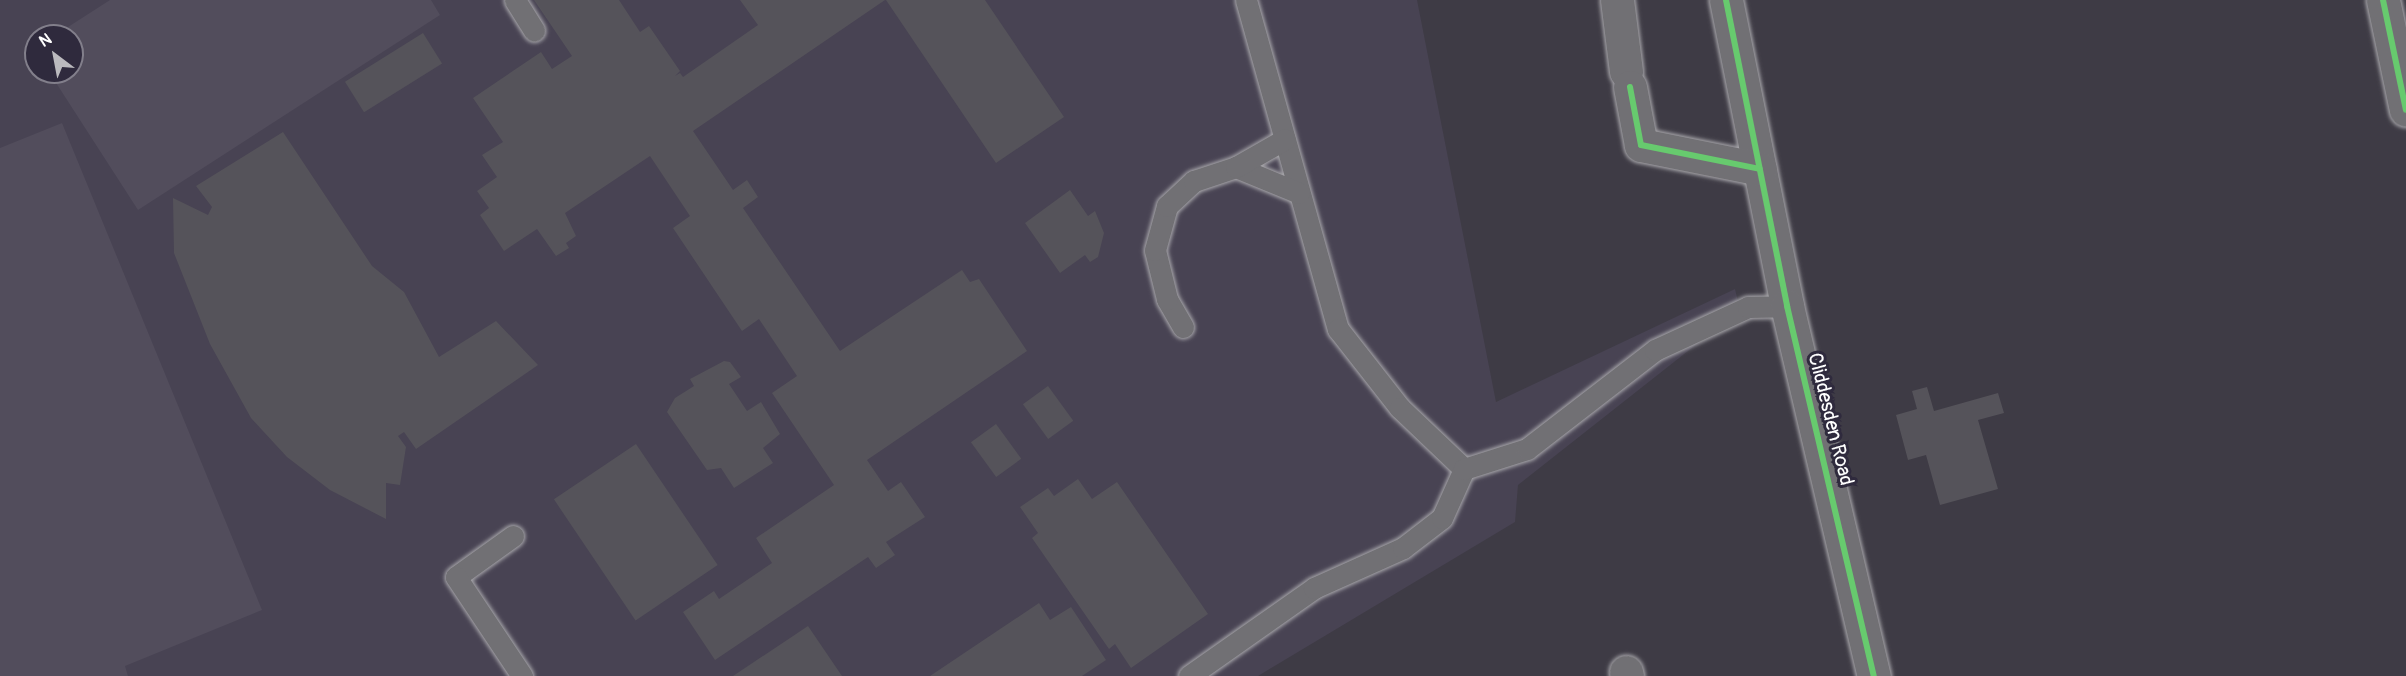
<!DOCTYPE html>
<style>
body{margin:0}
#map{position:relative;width:2406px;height:676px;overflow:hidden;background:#3e3b45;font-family:Pangolin,sans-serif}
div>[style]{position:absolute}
.built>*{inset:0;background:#484353}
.green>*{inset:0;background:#524d5c}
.building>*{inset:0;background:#55535a;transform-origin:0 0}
.roads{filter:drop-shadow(0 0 2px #a8a7ab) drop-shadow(0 0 2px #a8a7ab)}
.service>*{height:21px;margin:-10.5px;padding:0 10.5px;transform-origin:10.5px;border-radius:10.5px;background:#717074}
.minor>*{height:33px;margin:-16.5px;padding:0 16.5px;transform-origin:16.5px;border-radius:16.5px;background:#717074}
.cycleway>*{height:6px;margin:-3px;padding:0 3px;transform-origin:3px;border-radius:3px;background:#67ca6e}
span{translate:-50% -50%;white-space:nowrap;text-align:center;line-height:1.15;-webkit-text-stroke:6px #2f2a3d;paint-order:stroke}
.street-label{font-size:20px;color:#fff}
.north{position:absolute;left:24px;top:24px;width:60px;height:60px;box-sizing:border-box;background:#2f2a3d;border:2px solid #827f8b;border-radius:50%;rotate:328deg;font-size:16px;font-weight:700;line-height:24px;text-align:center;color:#fff}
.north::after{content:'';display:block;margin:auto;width:21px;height:27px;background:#bbbabe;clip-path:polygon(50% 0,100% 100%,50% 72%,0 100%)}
</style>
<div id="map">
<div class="built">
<div style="clip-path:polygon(evenodd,0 0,1417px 0,1496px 402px,1735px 289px,1740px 310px,1518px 485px,1515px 522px,1258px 676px,0 676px,0 0,36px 36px,72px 36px,72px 72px,36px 72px,36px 36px)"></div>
</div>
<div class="green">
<div style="clip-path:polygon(110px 0,431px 0,440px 15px,138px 210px,49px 72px,72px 72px,72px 36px,54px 36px)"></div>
<div style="clip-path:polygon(62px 123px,262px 610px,125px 666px,128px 676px,0 676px,0 148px)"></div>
</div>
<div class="building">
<div style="clip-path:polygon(534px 0,619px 0,640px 32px,649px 26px,680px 71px,675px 76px,680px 73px,683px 77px,758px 25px,740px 0,885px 0,693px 131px,733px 190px,747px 180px,758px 197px,743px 208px,840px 351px,962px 270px,970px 282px,979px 279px,1027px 351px,867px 460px,888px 491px,901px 482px,925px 517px,886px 542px,895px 555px,876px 568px,868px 557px,715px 660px,683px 612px,714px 591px,719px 599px,772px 563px,756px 538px,834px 485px,772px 393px,797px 376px,759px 319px,742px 331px,673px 228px,690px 216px,650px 156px,565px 213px,576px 236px,566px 243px,569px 248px,556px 256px,537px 229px,504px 251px,480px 215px,489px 208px,477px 191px,497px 177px,482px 155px,503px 142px,473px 98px,541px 52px,552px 69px,572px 56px)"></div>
<div style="clip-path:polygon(886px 0,985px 0,1064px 117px,996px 163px)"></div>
<div style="left:423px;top:33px;width:36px;height:92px;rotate:58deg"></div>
<div style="clip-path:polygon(283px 132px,372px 266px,404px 292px,439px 357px,496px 321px,538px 365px,416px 449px,404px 432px,398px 436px,406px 447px,400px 485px,386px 483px,386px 519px,330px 490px,287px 457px,251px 418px,210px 344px,174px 253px,173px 198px,208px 215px,212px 207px,196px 186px)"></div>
<div style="clip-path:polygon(1070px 190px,1088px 216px,1095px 211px,1104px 233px,1098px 257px,1090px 262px,1085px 255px,1060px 273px,1025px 223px)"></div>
<div style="clip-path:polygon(724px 361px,730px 362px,741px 377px,729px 384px,747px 411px,761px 402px,780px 434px,763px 448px,773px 463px,734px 488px,721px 468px,707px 470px,667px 412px,675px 398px,694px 386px,690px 379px)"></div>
<div style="left:1048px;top:386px;width:43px;height:31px;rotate:54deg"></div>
<div style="clip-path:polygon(1927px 387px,1934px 411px,1998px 393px,2004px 413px,1978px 420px,1998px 489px,1940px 505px,1926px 455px,1908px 460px,1896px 415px,1917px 409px,1912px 391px)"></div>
<div style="left:996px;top:424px;width:43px;height:31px;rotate:54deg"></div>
<div style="left:636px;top:444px;width:146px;height:99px;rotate:56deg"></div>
<div style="clip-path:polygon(1078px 479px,1092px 499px,1117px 482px,1208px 614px,1131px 668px,1115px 644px,1109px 649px,1032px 538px,1038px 533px,1020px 507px,1048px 488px,1054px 496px)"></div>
<div style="clip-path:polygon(1039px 603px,1050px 620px,1071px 607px,1106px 660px,1082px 676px,930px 676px)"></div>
<div style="clip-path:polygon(808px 626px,842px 676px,733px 676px)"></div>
</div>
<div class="roads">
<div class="service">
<div style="left:515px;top:0;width:36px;rotate:58deg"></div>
<div style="left:1246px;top:0;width:342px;rotate:74.4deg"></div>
<div style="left:1338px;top:329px;width:100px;rotate:51.9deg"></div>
<div style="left:1400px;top:408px;width:88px;rotate:43.6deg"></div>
<div style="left:1236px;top:167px;width:68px;rotate:22.4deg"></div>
<div style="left:1183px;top:327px;width:32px;rotate:-120deg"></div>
<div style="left:1167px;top:299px;width:50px;rotate:-103.8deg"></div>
<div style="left:1155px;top:250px;width:46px;rotate:-74.7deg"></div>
<div style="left:1167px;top:206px;width:37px;rotate:-43deg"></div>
<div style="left:1194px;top:181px;width:44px;rotate:-18.4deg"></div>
<div style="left:1236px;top:167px;width:56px;rotate:-29.7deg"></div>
<div style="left:513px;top:536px;width:70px;rotate:144.3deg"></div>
<div style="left:456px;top:577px;width:119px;rotate:56.3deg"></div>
<div style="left:1189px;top:676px;width:153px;rotate:-35.1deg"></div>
<div style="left:1314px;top:588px;width:98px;rotate:-24.2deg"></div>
<div style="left:1403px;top:548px;width:49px;rotate:-37.6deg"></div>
<div style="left:1442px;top:518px;width:54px;rotate:-65.8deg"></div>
<div style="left:1464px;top:469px;width:66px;rotate:-17.6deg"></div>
<div style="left:1527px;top:449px;width:162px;rotate:-37.7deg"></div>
<div style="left:1655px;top:350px;width:102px;rotate:-24.8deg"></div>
<div style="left:1748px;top:307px;width:39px;rotate:-1deg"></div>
</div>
<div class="minor">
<div style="left:1617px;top:0;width:72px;rotate:82.8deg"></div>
<div style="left:1726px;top:0;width:312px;rotate:78.7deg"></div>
<div style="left:1787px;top:306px;width:380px;rotate:76.8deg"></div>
<div style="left:2383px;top:0;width:112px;rotate:78.2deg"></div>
<div style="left:1630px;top:87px;width:59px;rotate:79.3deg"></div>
<div style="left:1641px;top:145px;width:121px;rotate:11.4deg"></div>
<div style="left:1626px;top:672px;width:4px;rotate:76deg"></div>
</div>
</div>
<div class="cycleway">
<div style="left:1726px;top:0;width:312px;rotate:78.7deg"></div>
<div style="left:1787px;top:306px;width:380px;rotate:76.8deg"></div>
<div style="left:2383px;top:0;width:112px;rotate:78.2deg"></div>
<div style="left:1630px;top:87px;width:59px;rotate:79.3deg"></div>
<div style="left:1641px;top:145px;width:121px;rotate:11.4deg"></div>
</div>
<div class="street-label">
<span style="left:1831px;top:419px;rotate:76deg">Cliddesden Road</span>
</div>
<div class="north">N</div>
</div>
